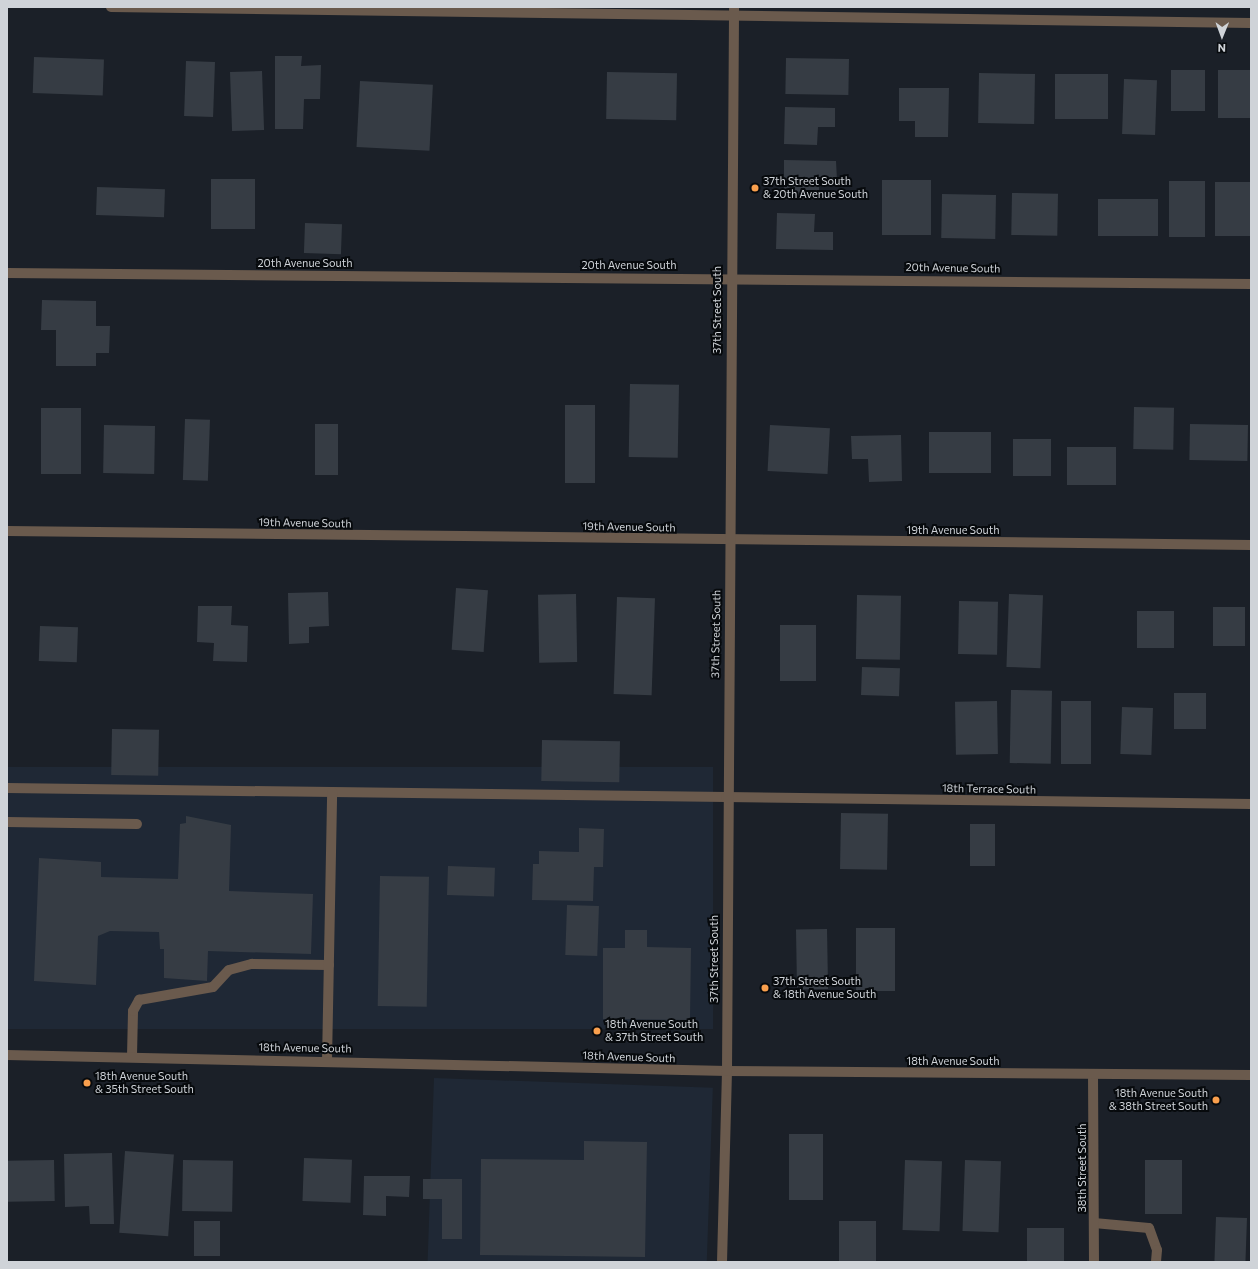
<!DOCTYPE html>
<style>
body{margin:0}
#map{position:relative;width:1258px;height:1269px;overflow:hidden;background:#1b2028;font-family:Commissioner,sans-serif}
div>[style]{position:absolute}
.built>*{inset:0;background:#1f2835;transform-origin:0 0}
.building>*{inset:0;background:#363c44;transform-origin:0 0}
.service>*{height:10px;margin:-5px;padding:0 5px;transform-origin:5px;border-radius:5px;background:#6a5a4d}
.minor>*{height:10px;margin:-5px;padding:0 5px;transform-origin:5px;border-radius:5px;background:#6a5a4d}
.tertiary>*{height:10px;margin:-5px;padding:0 5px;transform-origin:5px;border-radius:5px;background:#6a5a4d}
.dots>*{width:11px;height:11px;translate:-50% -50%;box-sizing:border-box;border:2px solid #070a0d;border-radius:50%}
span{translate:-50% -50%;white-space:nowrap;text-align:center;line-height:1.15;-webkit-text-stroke:4px #070a0d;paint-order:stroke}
.poi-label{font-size:11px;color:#cfd3d8}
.left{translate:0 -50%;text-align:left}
.right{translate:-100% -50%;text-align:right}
.street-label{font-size:11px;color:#cfd3d8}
.frame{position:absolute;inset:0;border:8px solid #cfd3d8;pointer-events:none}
.north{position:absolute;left:1202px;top:16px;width:40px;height:40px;-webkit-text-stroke:3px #070a0d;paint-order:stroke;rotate:181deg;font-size:11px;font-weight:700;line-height:16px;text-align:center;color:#cfd3d8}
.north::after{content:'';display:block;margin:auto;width:14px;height:18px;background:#cfd3d8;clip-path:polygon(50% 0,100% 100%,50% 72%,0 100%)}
</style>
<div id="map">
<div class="built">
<div style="left:7px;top:767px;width:706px;height:262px"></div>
<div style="left:434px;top:1078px;width:279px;height:184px;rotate:2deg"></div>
</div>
<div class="building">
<div style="clip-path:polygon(275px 56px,302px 56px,301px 66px,321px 65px,320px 99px,304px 99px,303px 129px,275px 129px)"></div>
<div style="left:34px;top:57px;width:70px;height:36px;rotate:2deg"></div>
<div style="left:786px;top:58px;width:63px;height:36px;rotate:1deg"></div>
<div style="left:186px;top:61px;width:29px;height:55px;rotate:2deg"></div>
<div style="left:1171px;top:70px;width:34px;height:41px"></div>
<div style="left:1218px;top:70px;width:33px;height:48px"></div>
<div style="left:262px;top:71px;width:59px;height:32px;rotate:88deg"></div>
<div style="left:607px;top:72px;width:70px;height:47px;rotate:1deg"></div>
<div style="left:979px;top:73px;width:56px;height:50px;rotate:1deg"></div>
<div style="left:1055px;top:74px;width:53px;height:45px"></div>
<div style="left:1124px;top:79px;width:33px;height:55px;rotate:2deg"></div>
<div style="left:360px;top:81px;width:73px;height:66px;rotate:3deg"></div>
<div style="clip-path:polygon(899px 88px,949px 88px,948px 137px,915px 137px,915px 121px,899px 121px)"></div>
<div style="clip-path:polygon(785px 107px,835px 108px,835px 127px,818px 127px,817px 145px,784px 144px)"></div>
<div style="clip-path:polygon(784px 160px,836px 161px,837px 180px,819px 179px,819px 198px,784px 198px)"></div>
<div style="left:211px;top:179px;width:44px;height:50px"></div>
<div style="left:882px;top:180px;width:49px;height:55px"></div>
<div style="left:1169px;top:181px;width:36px;height:56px"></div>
<div style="left:1215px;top:182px;width:36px;height:54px"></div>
<div style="left:97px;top:187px;width:68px;height:28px;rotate:2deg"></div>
<div style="left:1012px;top:193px;width:46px;height:42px;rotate:1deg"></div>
<div style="left:942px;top:194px;width:54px;height:44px;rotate:1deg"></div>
<div style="left:1098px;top:199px;width:60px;height:37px"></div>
<div style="clip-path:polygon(777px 213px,815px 214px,814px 232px,833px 232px,833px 250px,776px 249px)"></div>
<div style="left:305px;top:223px;width:37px;height:30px;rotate:2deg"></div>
<div style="clip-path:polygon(42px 300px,96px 301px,96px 326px,110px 326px,109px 353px,96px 353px,96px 366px,56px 366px,56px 330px,41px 330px)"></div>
<div style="left:630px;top:384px;width:49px;height:73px;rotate:1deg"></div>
<div style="left:565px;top:405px;width:30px;height:78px"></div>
<div style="left:1134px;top:407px;width:40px;height:42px;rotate:1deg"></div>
<div style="left:41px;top:408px;width:40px;height:66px"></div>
<div style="left:185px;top:419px;width:25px;height:61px;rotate:2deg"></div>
<div style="left:315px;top:424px;width:23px;height:51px"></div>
<div style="left:1190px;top:424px;width:58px;height:36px;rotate:1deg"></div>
<div style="left:104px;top:425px;width:51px;height:48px;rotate:1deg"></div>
<div style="left:770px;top:425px;width:60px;height:46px;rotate:3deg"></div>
<div style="left:991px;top:432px;width:41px;height:62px;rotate:90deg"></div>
<div style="clip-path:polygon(901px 435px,902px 481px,869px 482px,868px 459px,852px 459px,851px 436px)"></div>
<div style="left:1013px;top:439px;width:38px;height:37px"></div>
<div style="left:1067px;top:447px;width:49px;height:38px"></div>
<div style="left:456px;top:588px;width:32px;height:62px;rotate:4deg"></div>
<div style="clip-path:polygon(328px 592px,329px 626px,309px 627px,309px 643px,289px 644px,288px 593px)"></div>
<div style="left:576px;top:594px;width:68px;height:38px;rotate:89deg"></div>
<div style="left:1009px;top:594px;width:34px;height:73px;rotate:2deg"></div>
<div style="left:857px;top:595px;width:44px;height:64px;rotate:1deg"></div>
<div style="left:617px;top:597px;width:38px;height:97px;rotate:2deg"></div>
<div style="left:959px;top:601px;width:39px;height:53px;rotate:1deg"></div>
<div style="clip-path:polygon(198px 606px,232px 606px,231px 625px,248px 626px,247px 662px,213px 661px,214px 643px,197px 642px)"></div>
<div style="left:1213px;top:607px;width:32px;height:39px"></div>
<div style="left:1174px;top:611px;width:37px;height:37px;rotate:90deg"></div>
<div style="left:780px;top:625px;width:36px;height:56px"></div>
<div style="left:40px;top:626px;width:38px;height:35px;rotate:2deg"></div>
<div style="left:862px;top:667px;width:38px;height:28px;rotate:2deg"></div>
<div style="left:1011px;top:690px;width:41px;height:73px;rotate:1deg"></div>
<div style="left:1174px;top:693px;width:32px;height:36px"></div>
<div style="left:997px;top:701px;width:53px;height:42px;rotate:89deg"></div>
<div style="left:1061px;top:701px;width:30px;height:63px"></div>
<div style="left:1122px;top:707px;width:31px;height:47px;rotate:2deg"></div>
<div style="left:112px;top:729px;width:47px;height:46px;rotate:1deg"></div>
<div style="left:542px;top:740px;width:78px;height:41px;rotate:1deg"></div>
<div style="left:841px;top:813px;width:47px;height:56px;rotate:1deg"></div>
<div style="clip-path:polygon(186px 816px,231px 825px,229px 891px,313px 894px,311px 954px,208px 951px,207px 981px,164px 978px,164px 949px,160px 949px,159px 932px,110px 931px,98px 936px,96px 985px,34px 981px,39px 858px,101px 862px,101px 877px,178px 879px,180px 824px,186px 823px)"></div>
<div style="left:970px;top:824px;width:25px;height:42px"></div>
<div style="clip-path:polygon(579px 828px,604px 829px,603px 867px,594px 867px,593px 901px,532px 900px,533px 864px,539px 864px,539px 851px,579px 852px)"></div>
<div style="left:448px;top:866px;width:47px;height:29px;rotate:2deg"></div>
<div style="left:380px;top:876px;width:49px;height:130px;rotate:1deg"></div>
<div style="left:567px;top:905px;width:32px;height:50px;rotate:2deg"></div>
<div style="left:856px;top:928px;width:39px;height:63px"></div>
<div style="left:827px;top:929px;width:60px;height:31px;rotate:89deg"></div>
<div style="clip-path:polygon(625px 930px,647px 930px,647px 947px,691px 948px,690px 1020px,603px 1019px,603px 948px,625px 948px)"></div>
<div style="left:789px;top:1134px;width:34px;height:66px"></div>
<div style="clip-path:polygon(584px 1141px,647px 1142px,645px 1257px,480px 1255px,481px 1159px,584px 1160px)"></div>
<div style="left:125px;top:1151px;width:49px;height:82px;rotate:4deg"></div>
<div style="clip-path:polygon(112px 1153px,114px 1224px,90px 1224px,89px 1206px,65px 1207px,64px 1154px)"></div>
<div style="left:304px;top:1158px;width:48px;height:43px;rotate:2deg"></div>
<div style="left:54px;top:1160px;width:41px;height:47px;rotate:89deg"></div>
<div style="left:183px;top:1160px;width:50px;height:51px;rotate:1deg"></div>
<div style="left:905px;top:1160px;width:37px;height:70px;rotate:2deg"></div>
<div style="left:965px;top:1160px;width:36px;height:71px;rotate:2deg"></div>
<div style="left:1182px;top:1160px;width:54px;height:37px;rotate:90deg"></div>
<div style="clip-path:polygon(364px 1176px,410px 1176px,409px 1197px,386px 1196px,386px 1216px,363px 1215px)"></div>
<div style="clip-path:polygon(423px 1179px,462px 1179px,462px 1239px,442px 1239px,442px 1199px,423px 1199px)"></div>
<div style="left:1216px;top:1217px;width:31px;height:45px;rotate:2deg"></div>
<div style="left:194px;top:1221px;width:26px;height:35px"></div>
<div style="left:839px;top:1221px;width:37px;height:41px"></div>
<div style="left:1027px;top:1228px;width:37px;height:34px"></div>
</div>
<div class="service">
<div style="left:7px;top:788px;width:719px;rotate:0.72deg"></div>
<div style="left:7px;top:822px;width:130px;rotate:0.9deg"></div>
<div style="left:132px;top:1056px;width:45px;rotate:-88.7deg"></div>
<div style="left:133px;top:1011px;width:13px;rotate:-61deg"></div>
<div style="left:139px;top:1000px;width:75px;rotate:-10deg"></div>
<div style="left:213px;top:987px;width:23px;rotate:-47deg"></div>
<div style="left:229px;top:970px;width:24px;rotate:-15deg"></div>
<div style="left:252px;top:964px;width:77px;rotate:0.7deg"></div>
<div style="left:327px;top:1061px;width:269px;rotate:-88.9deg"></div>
<div style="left:1094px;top:1223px;width:55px;rotate:5.2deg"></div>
<div style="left:1149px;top:1228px;width:23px;rotate:70deg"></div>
<div style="left:1157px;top:1250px;width:12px;rotate:95deg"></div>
</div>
<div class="minor">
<div style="left:111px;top:7px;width:1140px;rotate:0.8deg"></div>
<div style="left:7px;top:273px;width:1244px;rotate:0.51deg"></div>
<div style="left:7px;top:531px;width:1244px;rotate:0.64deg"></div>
<div style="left:726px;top:797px;width:525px;rotate:0.76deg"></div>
<div style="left:1093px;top:1074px;width:188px;rotate:89.7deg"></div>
</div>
<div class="tertiary">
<div style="left:7px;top:1055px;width:720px;rotate:1.27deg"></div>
<div style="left:727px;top:1071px;width:524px;rotate:0.44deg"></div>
<div style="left:722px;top:1262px;width:191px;rotate:-88.5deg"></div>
<div style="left:727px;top:1071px;width:1064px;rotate:-89.62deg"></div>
</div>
<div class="dots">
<div style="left:755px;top:188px;background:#f99f4d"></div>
<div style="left:765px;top:988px;background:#f99f4d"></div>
<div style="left:597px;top:1031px;background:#f99f4d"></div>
<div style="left:87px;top:1083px;background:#f99f4d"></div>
<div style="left:1216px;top:1100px;background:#f99f4d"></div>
</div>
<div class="poi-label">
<span class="left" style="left:763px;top:188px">37th Street South<br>&amp; 20th Avenue South</span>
<span class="left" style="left:773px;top:988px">37th Street South<br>&amp; 18th Avenue South</span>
<span class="left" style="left:605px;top:1031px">18th Avenue South<br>&amp; 37th Street South</span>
<span class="left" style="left:95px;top:1083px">18th Avenue South<br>&amp; 35th Street South</span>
<span class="right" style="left:1208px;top:1100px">18th Avenue South<br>&amp; 38th Street South</span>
</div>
<div class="street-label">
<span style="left:305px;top:263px">20th Avenue South</span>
<span style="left:629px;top:265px">20th Avenue South</span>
<span style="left:953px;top:268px;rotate:1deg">20th Avenue South</span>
<span style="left:717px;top:310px;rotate:-90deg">37th Street South</span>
<span style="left:305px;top:523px;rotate:1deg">19th Avenue South</span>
<span style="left:629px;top:527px;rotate:1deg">19th Avenue South</span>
<span style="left:953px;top:530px">19th Avenue South</span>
<span style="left:716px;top:634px;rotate:-89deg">37th Street South</span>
<span style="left:989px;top:789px;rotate:1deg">18th Terrace South</span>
<span style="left:714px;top:959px;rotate:-90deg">37th Street South</span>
<span style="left:305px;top:1048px;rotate:1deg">18th Avenue South</span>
<span style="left:629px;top:1057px;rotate:2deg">18th Avenue South</span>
<span style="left:953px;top:1061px">18th Avenue South</span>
<span style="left:1082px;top:1168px;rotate:-90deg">38th Street South</span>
</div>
<div class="frame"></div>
<div class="north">N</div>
</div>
